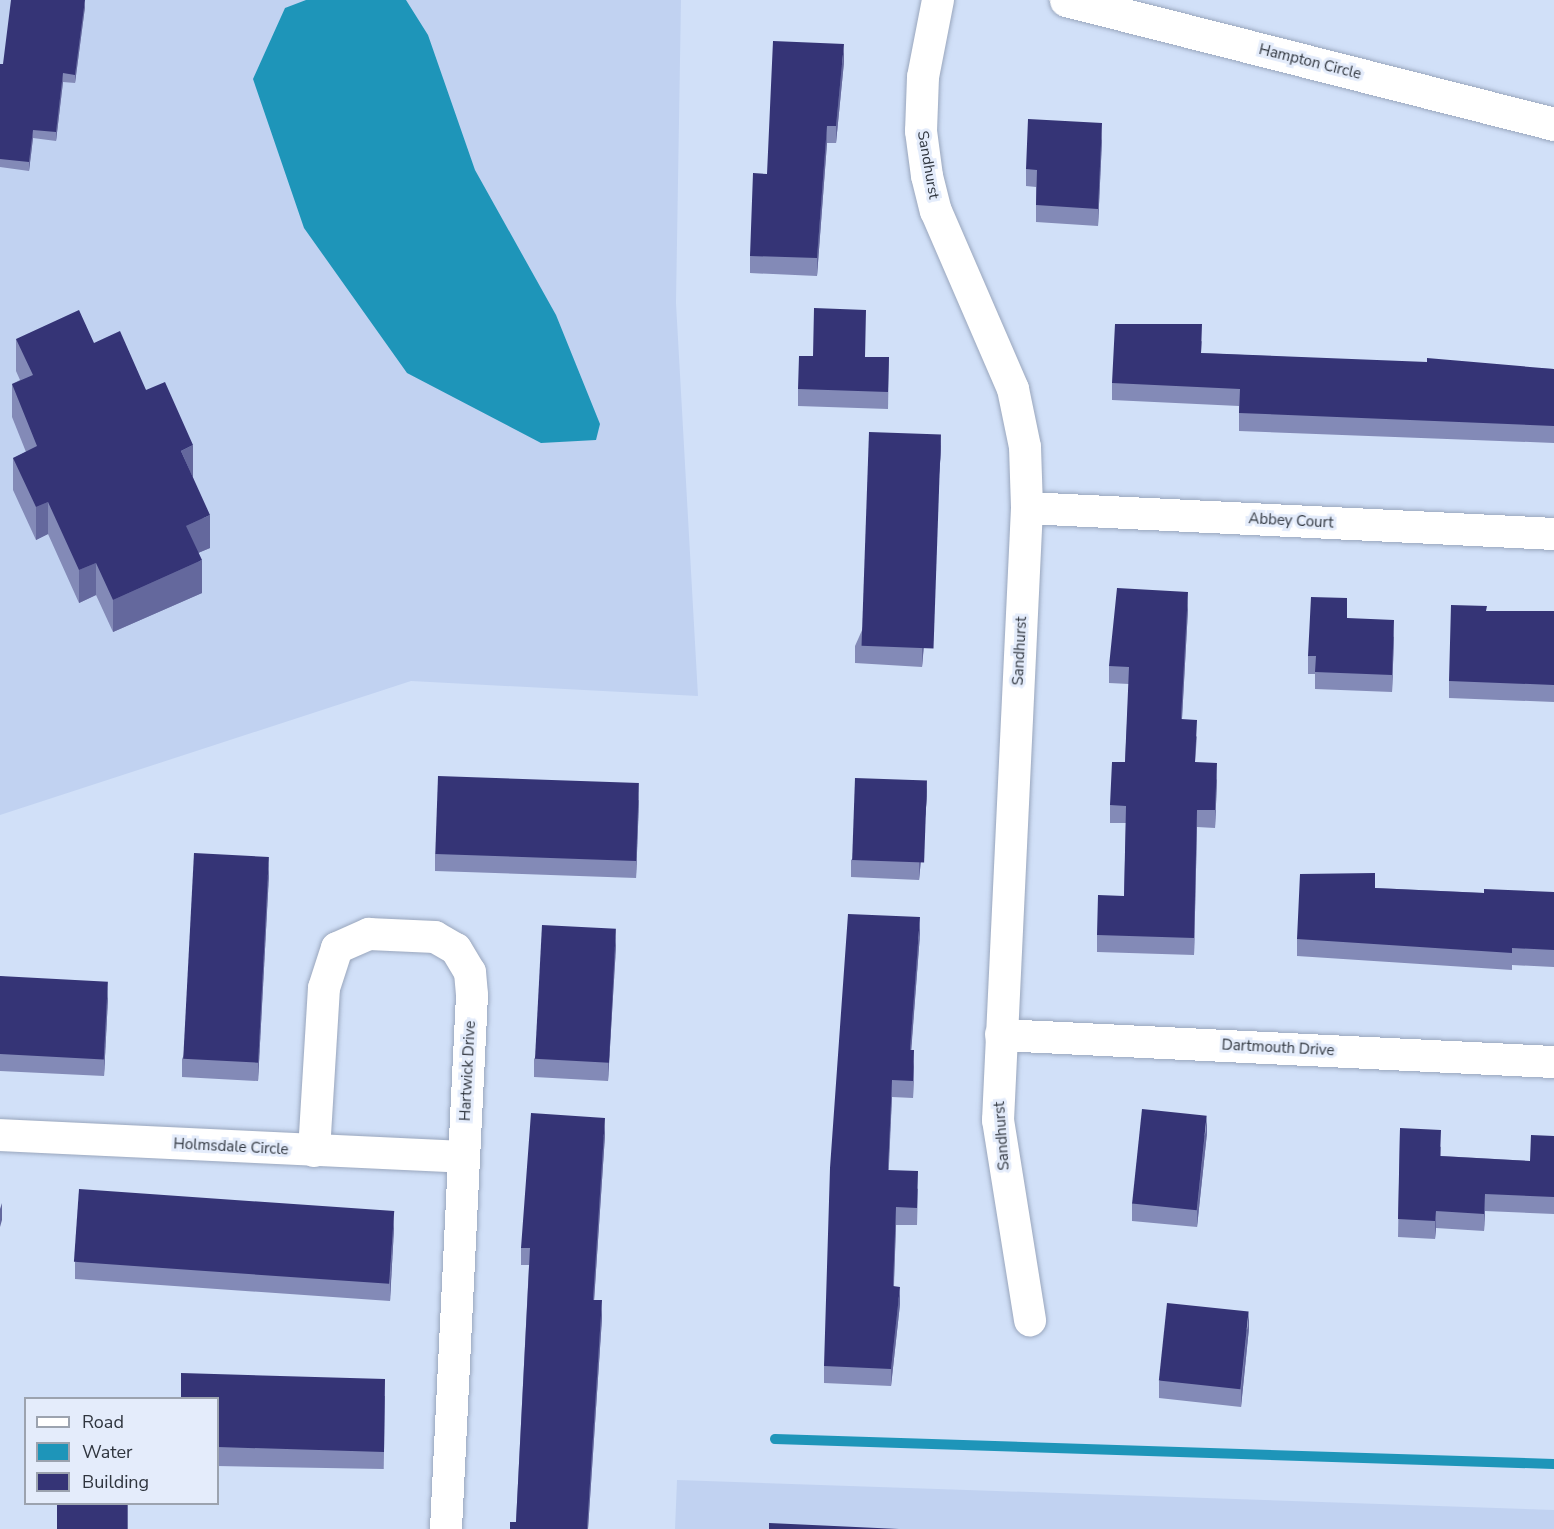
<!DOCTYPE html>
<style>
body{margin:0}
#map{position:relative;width:1554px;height:1529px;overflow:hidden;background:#d1e0f8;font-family:"Nunito Sans",sans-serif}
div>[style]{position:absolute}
.built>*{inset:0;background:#c1d2f1}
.water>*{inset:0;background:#1e95b9}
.stream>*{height:10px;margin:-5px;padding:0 5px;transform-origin:5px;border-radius:5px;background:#1e95b9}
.roads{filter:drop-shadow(0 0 2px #99a6bd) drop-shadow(0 0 2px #99a6bd)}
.minor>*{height:32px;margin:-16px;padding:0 16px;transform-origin:16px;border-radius:16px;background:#fff}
.tertiary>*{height:33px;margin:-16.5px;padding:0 16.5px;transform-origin:16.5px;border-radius:16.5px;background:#fff}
.wall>*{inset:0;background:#838ab7;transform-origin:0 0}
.shaded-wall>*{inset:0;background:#64689d;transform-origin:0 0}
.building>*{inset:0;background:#353476;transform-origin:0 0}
span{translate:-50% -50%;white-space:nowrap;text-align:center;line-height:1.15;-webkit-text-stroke:6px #e4ecfb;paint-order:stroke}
.street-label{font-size:15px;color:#2f353e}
.legend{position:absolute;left:24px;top:1397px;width:195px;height:108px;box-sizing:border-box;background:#e4ecfb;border:2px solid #9ca3af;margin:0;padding:8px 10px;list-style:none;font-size:18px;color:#2f353e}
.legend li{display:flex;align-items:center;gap:12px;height:30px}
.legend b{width:30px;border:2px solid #9ca3af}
</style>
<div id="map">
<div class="built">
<div style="clip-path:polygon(0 0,681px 0,676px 303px,698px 696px,411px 681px,0 815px)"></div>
<div style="clip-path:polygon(677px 1480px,1554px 1510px,1554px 1529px,675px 1529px)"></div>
</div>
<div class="water">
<div style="clip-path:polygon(306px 0,406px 0,428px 35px,475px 170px,556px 315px,600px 424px,596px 440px,541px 443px,407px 373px,304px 228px,253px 79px,285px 8px)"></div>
</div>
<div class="stream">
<div style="left:775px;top:1439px;width:779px;rotate:1.84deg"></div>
</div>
<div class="roads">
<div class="minor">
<div style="left:938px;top:0;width:78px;rotate:101deg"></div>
<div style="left:923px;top:77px;width:54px;rotate:92.1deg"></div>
<div style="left:921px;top:131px;width:45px;rotate:82.4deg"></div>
<div style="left:927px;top:176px;width:36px;rotate:76deg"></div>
<div style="left:936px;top:211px;width:194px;rotate:66.6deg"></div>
<div style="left:1013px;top:389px;width:59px;rotate:78.3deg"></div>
<div style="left:1025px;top:447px;width:61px;rotate:88.1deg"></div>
<div style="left:1027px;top:508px;width:613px;rotate:92.71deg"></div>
<div style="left:998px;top:1120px;width:203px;rotate:80.9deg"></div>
<div style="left:1027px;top:508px;width:528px;rotate:2.82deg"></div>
<div style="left:1001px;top:1035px;width:554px;rotate:2.8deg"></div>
<div style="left:0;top:1135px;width:464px;rotate:2.7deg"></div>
<div style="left:314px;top:1151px;width:163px;rotate:-86.5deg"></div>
<div style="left:324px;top:988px;width:42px;rotate:-72deg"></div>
<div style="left:337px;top:948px;width:35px;rotate:-24deg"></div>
<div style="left:369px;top:934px;width:66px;rotate:2.6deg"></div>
<div style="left:435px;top:937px;width:24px;rotate:30deg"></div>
<div style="left:456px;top:949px;width:27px;rotate:59deg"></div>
<div style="left:470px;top:972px;width:23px;rotate:85deg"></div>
<div style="left:472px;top:995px;width:535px;rotate:92.79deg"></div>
</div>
<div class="tertiary">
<div style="left:1066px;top:0;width:504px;rotate:14.26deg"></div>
</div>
</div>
<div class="wall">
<div style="clip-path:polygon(85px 7px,75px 83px,63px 82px,56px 141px,33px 138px,29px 171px,0 167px,0 64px,3px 64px)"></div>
<div style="clip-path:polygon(844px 62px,836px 143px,827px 143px,817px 276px,750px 273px,750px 256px,767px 174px)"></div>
<div style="clip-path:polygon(1102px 140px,1098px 226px,1036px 222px,1036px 187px,1026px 186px,1026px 169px)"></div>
<div style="clip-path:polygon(16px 339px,94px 343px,146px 390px,193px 478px,210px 548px,198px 553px,202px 593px,113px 632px,96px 595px,79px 603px,48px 534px,36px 540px,13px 490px,13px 458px,26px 452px,12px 417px,12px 384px,20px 380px,16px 371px)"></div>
<div style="clip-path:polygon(1202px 341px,1201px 353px,1554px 369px,1554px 443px,1239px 431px,1239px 406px,1112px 400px,1112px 383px)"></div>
<div style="clip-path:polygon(865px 357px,889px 357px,888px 409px,798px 406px,798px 389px)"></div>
<div style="clip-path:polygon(941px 452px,922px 667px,855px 663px,855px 646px)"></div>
<div style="clip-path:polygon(1188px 609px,1182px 719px,1197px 737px,1195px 762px,1217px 780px,1215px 828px,1197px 827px,1194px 955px,1097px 952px,1097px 935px,1124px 896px,1126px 823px,1110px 823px,1110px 805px,1125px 762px,1129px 684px,1109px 683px,1109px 666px)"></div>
<div style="clip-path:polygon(1487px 611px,1554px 611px,1554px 702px,1449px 698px,1449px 681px)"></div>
<div style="clip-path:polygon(1347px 618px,1394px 637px,1392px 692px,1315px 689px,1315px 674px,1308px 674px,1308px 656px)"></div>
<div style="clip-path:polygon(927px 797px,919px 880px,851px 877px,851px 860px)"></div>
<div style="clip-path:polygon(639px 800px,636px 878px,435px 871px,435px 854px)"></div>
<div style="clip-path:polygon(269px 874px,258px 1081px,182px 1077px,182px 1059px)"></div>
<div style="clip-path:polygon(1375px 888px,1484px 893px,1554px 892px,1554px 967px,1512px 965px,1512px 970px,1297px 956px,1297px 939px)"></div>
<div style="clip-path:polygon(920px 934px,911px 1050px,914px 1067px,913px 1098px,892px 1097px,888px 1170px,918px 1189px,917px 1225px,896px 1225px,894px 1286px,900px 1304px,891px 1386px,824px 1383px,824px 1366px)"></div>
<div style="clip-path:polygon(616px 946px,608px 1081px,534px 1077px,534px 1059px)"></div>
<div style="clip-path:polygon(0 976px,108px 998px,104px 1076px,0 1071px)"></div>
<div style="clip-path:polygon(1400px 1128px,1441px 1147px,1441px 1156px,1530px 1161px,1554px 1136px,1554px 1214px,1485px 1211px,1484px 1231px,1436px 1228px,1435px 1239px,1398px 1237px)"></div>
<div style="clip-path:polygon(1207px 1133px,1197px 1227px,1132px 1221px,1132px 1203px)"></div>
<div style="clip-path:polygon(605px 1135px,594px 1300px,602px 1318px,588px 1529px,510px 1529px,516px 1522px,529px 1265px,521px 1265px,521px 1248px)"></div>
<div style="clip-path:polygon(394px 1228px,390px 1301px,75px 1279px,75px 1262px)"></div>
<div style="clip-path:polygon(1249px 1328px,1241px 1407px,1159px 1398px,1159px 1381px)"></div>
<div style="left:385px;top:1396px;width:73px;height:167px;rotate:91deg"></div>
</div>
<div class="shaded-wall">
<div style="clip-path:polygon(85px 0,85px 7px,75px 83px,75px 75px)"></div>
<div style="clip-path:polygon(844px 44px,844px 62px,836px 143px,836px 126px)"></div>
<div style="clip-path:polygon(63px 73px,63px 82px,56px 141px,56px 132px)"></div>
<div style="clip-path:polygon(1102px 123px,1102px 140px,1098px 226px,1098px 209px)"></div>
<div style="clip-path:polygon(827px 126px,827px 143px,817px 276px,817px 258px)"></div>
<div style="clip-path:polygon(33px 130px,33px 138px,29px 171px,29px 162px)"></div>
<div style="clip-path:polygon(941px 435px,941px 452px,922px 667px,922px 650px)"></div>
<div style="clip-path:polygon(193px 445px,193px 478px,181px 451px)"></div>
<div style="clip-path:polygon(48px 502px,48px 534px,36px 540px,36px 507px)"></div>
<div style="clip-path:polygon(210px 515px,210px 548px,186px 558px,186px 526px)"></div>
<div style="clip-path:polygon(202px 560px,202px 593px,113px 632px,113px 600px)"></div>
<div style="clip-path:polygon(96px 563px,96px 595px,79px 603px,79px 570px)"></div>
<div style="clip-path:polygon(1188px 592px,1188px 609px,1181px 736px,1181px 719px)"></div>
<div style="clip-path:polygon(1394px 620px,1394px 637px,1392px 692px,1392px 675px)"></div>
<div style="clip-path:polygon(1217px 763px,1217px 780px,1215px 828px,1215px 810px)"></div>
<div style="clip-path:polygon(927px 780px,927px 797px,919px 880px,919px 863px)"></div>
<div style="clip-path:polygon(639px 783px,639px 800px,636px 878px,636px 861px)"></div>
<div style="clip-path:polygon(1197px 810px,1197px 827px,1194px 955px,1194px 938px)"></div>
<div style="clip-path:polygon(269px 857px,269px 874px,258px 1081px,258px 1064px)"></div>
<div style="clip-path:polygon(920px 917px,920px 934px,910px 1067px,910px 1050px)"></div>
<div style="clip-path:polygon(616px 929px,616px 946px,608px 1081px,608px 1064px)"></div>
<div style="clip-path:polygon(108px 981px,108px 998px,104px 1076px,104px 1059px)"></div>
<div style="clip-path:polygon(914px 1050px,914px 1067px,913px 1098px,913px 1081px)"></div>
<div style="clip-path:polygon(892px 1080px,892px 1097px,888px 1187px,888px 1170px)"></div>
<div style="clip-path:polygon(1207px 1116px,1207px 1133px,1197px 1227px,1197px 1210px)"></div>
<div style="clip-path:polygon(605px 1118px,605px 1135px,593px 1317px,593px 1300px)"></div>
<div style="clip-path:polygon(1485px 1194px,1485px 1211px,1484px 1231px,1484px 1214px)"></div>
<div style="clip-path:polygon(2px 1203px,2px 1220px,0 1227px,0 1209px)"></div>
<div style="clip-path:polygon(896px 1207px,896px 1225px,893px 1304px,893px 1286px)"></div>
<div style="clip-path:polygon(394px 1211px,394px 1228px,390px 1301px,390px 1284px)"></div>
<div style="clip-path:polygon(1436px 1211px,1436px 1228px,1435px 1239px,1435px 1221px)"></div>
<div style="clip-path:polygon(900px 1287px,900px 1304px,891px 1386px,891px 1369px)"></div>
<div style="clip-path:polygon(602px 1300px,602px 1318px,588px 1529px,587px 1529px)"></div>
<div style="clip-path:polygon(1249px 1311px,1249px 1328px,1241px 1407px,1241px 1390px)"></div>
<div style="left:127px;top:1503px;width:1px;height:26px"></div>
</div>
<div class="building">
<div style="clip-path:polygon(11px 0,85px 0,75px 75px,63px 73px,56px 132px,33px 130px,29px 162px,0 159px,0 64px,3px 64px)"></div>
<div style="clip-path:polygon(773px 41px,844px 44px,836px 126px,827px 126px,817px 258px,750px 256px,753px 173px,767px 174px)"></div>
<div style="clip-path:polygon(1028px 119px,1102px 123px,1098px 209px,1036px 205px,1037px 170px,1026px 169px)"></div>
<div style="clip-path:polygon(814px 308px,866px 310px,865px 357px,889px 357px,888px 392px,798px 389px,799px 356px,813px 356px)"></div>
<div style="clip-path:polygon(79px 310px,94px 343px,120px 331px,146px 390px,165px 382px,193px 445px,181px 451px,210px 515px,186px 526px,202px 560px,113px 600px,96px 563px,79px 570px,48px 502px,36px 507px,13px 458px,37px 446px,12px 384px,33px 375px,16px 339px)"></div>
<div style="clip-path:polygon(1115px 324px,1202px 324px,1201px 353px,1427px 362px,1427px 358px,1554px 369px,1554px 426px,1239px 413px,1240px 389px,1112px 383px)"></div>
<div style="left:869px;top:432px;width:72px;height:214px;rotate:2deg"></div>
<div style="clip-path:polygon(1117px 588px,1188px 592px,1181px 719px,1197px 720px,1195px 762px,1217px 763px,1215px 810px,1197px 810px,1194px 938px,1097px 935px,1098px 895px,1124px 896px,1126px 806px,1110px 805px,1112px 762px,1125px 762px,1129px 667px,1109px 666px)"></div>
<div style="clip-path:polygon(1311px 597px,1347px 598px,1347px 618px,1394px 620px,1392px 675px,1315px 672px,1316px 656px,1308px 656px)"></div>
<div style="clip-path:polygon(1451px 605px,1487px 606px,1486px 611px,1554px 611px,1554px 685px,1449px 681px)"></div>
<div style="left:438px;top:776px;width:201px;height:78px;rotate:2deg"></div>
<div style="left:855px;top:778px;width:72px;height:82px;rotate:2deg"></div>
<div style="left:194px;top:853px;width:75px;height:206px;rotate:3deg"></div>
<div style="clip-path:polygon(1375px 873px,1375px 888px,1484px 893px,1484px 889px,1554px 892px,1554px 950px,1512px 948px,1512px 953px,1297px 939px,1300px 874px)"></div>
<div style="clip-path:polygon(848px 914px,920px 917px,910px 1050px,914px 1050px,913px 1081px,892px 1080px,888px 1170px,918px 1171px,917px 1208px,896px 1207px,893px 1286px,900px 1287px,891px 1369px,824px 1366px,830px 1168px)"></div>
<div style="left:542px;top:925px;width:74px;height:134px;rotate:3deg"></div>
<div style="left:0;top:976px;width:108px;height:78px;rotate:3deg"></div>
<div style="left:1142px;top:1109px;width:65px;height:95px;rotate:6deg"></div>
<div style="clip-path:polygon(531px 1113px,605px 1118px,593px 1300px,602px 1300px,587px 1529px,510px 1529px,510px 1522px,516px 1522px,530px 1248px,521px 1248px)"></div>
<div style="clip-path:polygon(1400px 1128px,1441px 1130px,1440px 1156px,1530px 1161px,1531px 1135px,1554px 1136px,1554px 1197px,1485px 1194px,1484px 1214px,1436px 1211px,1435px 1221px,1398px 1219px)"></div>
<div style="left:79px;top:1189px;width:316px;height:73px;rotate:4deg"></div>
<div style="left:1167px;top:1303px;width:82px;height:78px;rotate:6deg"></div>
<div style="clip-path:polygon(181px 1373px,385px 1379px,384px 1452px,218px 1447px,218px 1398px,181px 1398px)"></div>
<div style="left:57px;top:1503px;width:70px;height:26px"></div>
<div style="clip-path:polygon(769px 1523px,899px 1529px,769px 1529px)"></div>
</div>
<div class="street-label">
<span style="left:1310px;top:62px;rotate:14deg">Hampton Circle</span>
<span style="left:928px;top:165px;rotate:80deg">Sandhurst</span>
<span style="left:1291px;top:521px;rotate:3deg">Abbey Court</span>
<span style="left:1020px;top:651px;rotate:-87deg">Sandhurst</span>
<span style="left:1278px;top:1048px;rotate:3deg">Dartmouth Drive</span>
<span style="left:468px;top:1071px;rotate:-87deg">Hartwick Drive</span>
<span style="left:1002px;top:1136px;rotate:-94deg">Sandhurst</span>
<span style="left:231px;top:1147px;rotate:3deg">Holmsdale Circle</span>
</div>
<ul class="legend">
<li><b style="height:8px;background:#fff"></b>Road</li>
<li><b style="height:16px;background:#1e95b9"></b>Water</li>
<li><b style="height:16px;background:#353476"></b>Building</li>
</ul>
</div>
